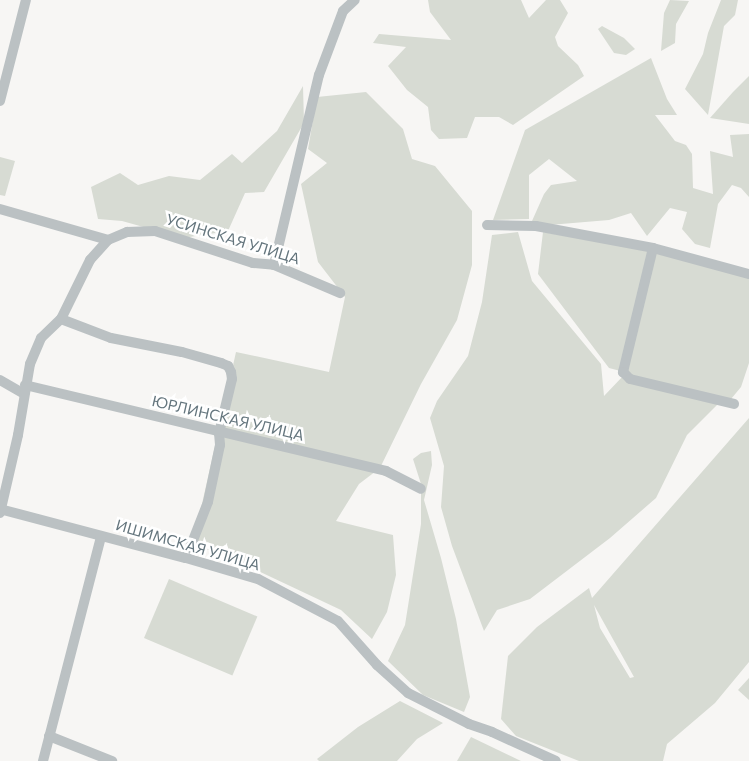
<!DOCTYPE html>
<meta charset="utf-8">
<style>
body{margin:0}
#map{position:relative;width:749px;height:761px;overflow:hidden;background:#f7f6f4;font-family:Commissioner,sans-serif}
div>[style]{position:absolute}
.green>*{inset:0;background:#d7dbd3;transform-origin:0 0}
.street>*{height:10px;margin:-5px;padding:0 5px;transform-origin:5px;border-radius:5px;background:#bbc1c3}
span{translate:-50% -50%;white-space:nowrap;text-align:center;line-height:1.15;-webkit-text-stroke:5px #fff;paint-order:stroke}
.street-label{font-size:15px;color:#64757d}
</style>
<div id="map">
<div class="green">
<div style="clip-path:polygon(428px 0,521px 0,529px 18px,546px 0,560px 0,568px 13px,555px 37px,558px 46px,578px 65px,584px 76px,513px 125px,499px 117px,475px 117px,467px 138px,439px 139px,431px 130px,428px 107px,407px 90px,388px 66px,406px 47px,373px 43px,379px 34px,451px 40px,430px 12px)"></div>
<div style="clip-path:polygon(670px 0,689px 1px,676px 24px,675px 43px,661px 51px,664px 13px)"></div>
<div style="clip-path:polygon(721px 0,738px 0,735px 15px,724px 26px,708px 115px,685px 89px,703px 54px,708px 33px)"></div>
<div style="clip-path:polygon(602px 26px,624px 38px,635px 49px,626px 55px,614px 53px,598px 29px)"></div>
<div style="clip-path:polygon(651px 58px,667px 99px,677px 115px,655px 115px,675px 141px,686px 145px,692px 154px,693px 188px,713px 194px,710px 151px,733px 157px,730px 135px,749px 134px,749px 197px,741px 188px,732px 185px,718px 204px,710px 248px,695px 244px,682px 229px,687px 212px,670px 208px,647px 236px,631px 213px,609px 220px,549px 225px,532px 221px,544px 194px,551px 185px,577px 181px,549px 159px,529px 175px,529px 219px,493px 220px,525px 130px)"></div>
<div style="clip-path:polygon(749px 76px,749px 124px,710px 118px,733px 92px)"></div>
<div style="clip-path:polygon(303px 86px,304px 123px,264px 192px,245px 193px,228px 231px,183px 238px,122px 221px,98px 219px,91px 187px,120px 173px,138px 185px,169px 176px,200px 180px,232px 154px,242px 163px,277px 131px)"></div>
<div style="clip-path:polygon(366px 92px,403px 129px,412px 159px,435px 166px,472px 211px,472px 265px,457px 320px,421px 384px,380px 468px,359px 484px,336px 521px,393px 535px,396px 575px,387px 612px,372px 639px,341px 610px,235px 560px,193px 544px,236px 352px,329px 372px,345px 297px,318px 262px,301px 184px,327px 163px,308px 149px,317px 97px)"></div>
<div style="clip-path:polygon(0 157px,15px 161px,5px 196px,0 195px)"></div>
<div style="clip-path:polygon(518px 232px,532px 281px,601px 364px,604px 396px,624px 375px,632px 374px,609px 368px,538px 274px,543px 232px,656px 252px,749px 277px,749px 363px,741px 387px,731px 399px,719px 403px,687px 435px,656px 498px,610px 538px,530px 599px,497px 610px,484px 631px,452px 546px,441px 507px,444px 466px,430px 418px,437px 401px,468px 356px,482px 302px,492px 235px)"></div>
<div style="clip-path:polygon(evenodd,749px 418px,749px 662px,715px 703px,667px 744px,663px 761px,579px 761px,516px 736px,501px 719px,508px 656px,537px 627px,589px 588px,592px 598px,749px 418px,594px 605px,634px 677px,630px 678px,600px 628px,594px 605px)"></div>
<div style="clip-path:polygon(431px 451px,432px 465px,424px 500px,441px 558px,456px 619px,470px 697px,464px 712px,423px 695px,388px 661px,405px 625px,421px 524px,421px 484px,413px 459px,421px 453px)"></div>
<div style="left:169px;top:579px;width:96px;height:64px;rotate:23deg"></div>
<div style="clip-path:polygon(749px 678px,749px 700px,738px 690px)"></div>
<div style="clip-path:polygon(400px 701px,443px 723px,417px 739px,397px 761px,319px 761px,317px 759px,358px 727px)"></div>
<div style="clip-path:polygon(471px 737px,521px 761px,457px 761px)"></div>
</div>
<div class="street">
<div style="left:0;top:101px;width:104px;rotate:-75.6deg"></div>
<div style="left:0;top:209px;width:112px;rotate:16deg"></div>
<div style="left:108px;top:240px;width:21px;rotate:-23deg"></div>
<div style="left:127px;top:232px;width:28px;rotate:-2deg"></div>
<div style="left:155px;top:231px;width:103px;rotate:18.1deg"></div>
<div style="left:253px;top:263px;width:21px;rotate:5deg"></div>
<div style="left:274px;top:265px;width:72px;rotate:23deg"></div>
<div style="left:487px;top:225px;width:49px;rotate:1.2deg"></div>
<div style="left:536px;top:226px;width:119px;rotate:10.6deg"></div>
<div style="left:653px;top:248px;width:99px;rotate:15.2deg"></div>
<div style="left:653px;top:248px;width:128px;rotate:103.6deg"></div>
<div style="left:623px;top:372px;width:10px;rotate:45deg"></div>
<div style="left:630px;top:379px;width:107px;rotate:13.5deg"></div>
<div style="left:274px;top:265px;width:195px;rotate:-76.7deg"></div>
<div style="left:319px;top:75px;width:68px;rotate:-69.4deg"></div>
<div style="left:343px;top:11px;width:16px;rotate:-43deg"></div>
<div style="left:61px;top:319px;width:53px;rotate:20.8deg"></div>
<div style="left:111px;top:338px;width:72px;rotate:11.2deg"></div>
<div style="left:182px;top:352px;width:41px;rotate:15.8deg"></div>
<div style="left:221px;top:363px;width:8px;rotate:23deg"></div>
<div style="left:228px;top:366px;width:7px;rotate:63deg"></div>
<div style="left:231px;top:372px;width:7px;rotate:82deg"></div>
<div style="left:232px;top:379px;width:56px;rotate:103.5deg"></div>
<div style="left:219px;top:433px;width:12px;rotate:85deg"></div>
<div style="left:220px;top:445px;width:58px;rotate:101.9deg"></div>
<div style="left:208px;top:502px;width:60px;rotate:111.4deg"></div>
<div style="left:0;top:380px;width:28px;rotate:30deg"></div>
<div style="left:25px;top:385px;width:371px;rotate:13.4deg"></div>
<div style="left:386px;top:471px;width:39px;rotate:27deg"></div>
<div style="left:0;top:509px;width:192px;rotate:14.8deg"></div>
<div style="left:186px;top:558px;width:75px;rotate:16.3deg"></div>
<div style="left:258px;top:579px;width:90px;rotate:27.7deg"></div>
<div style="left:338px;top:621px;width:59px;rotate:48.4deg"></div>
<div style="left:377px;top:665px;width:42px;rotate:42.1deg"></div>
<div style="left:408px;top:693px;width:68px;rotate:26.9deg"></div>
<div style="left:469px;top:724px;width:24px;rotate:19deg"></div>
<div style="left:492px;top:732px;width:70px;rotate:24.4deg"></div>
<div style="left:0;top:513px;width:80px;rotate:-77deg"></div>
<div style="left:18px;top:435px;width:72px;rotate:-80.4deg"></div>
<div style="left:30px;top:364px;width:28px;rotate:-67deg"></div>
<div style="left:41px;top:338px;width:28px;rotate:-44deg"></div>
<div style="left:61px;top:319px;width:66px;rotate:-63.8deg"></div>
<div style="left:90px;top:260px;width:27px;rotate:-48deg"></div>
<div style="left:49px;top:736px;width:68px;rotate:21.6deg"></div>
<div style="left:43px;top:761px;width:232px;rotate:-75.5deg"></div>
</div>
<div class="street-label">
<span style="left:233px;top:239px;rotate:17deg">УСИНСКАЯ УЛИЦА</span>
<span style="left:228px;top:418px;rotate:13deg">ЮРЛИНСКАЯ УЛИЦА</span>
<span style="left:188px;top:545px;rotate:16deg">ИШИМСКАЯ УЛИЦА</span>
</div>
</div>
